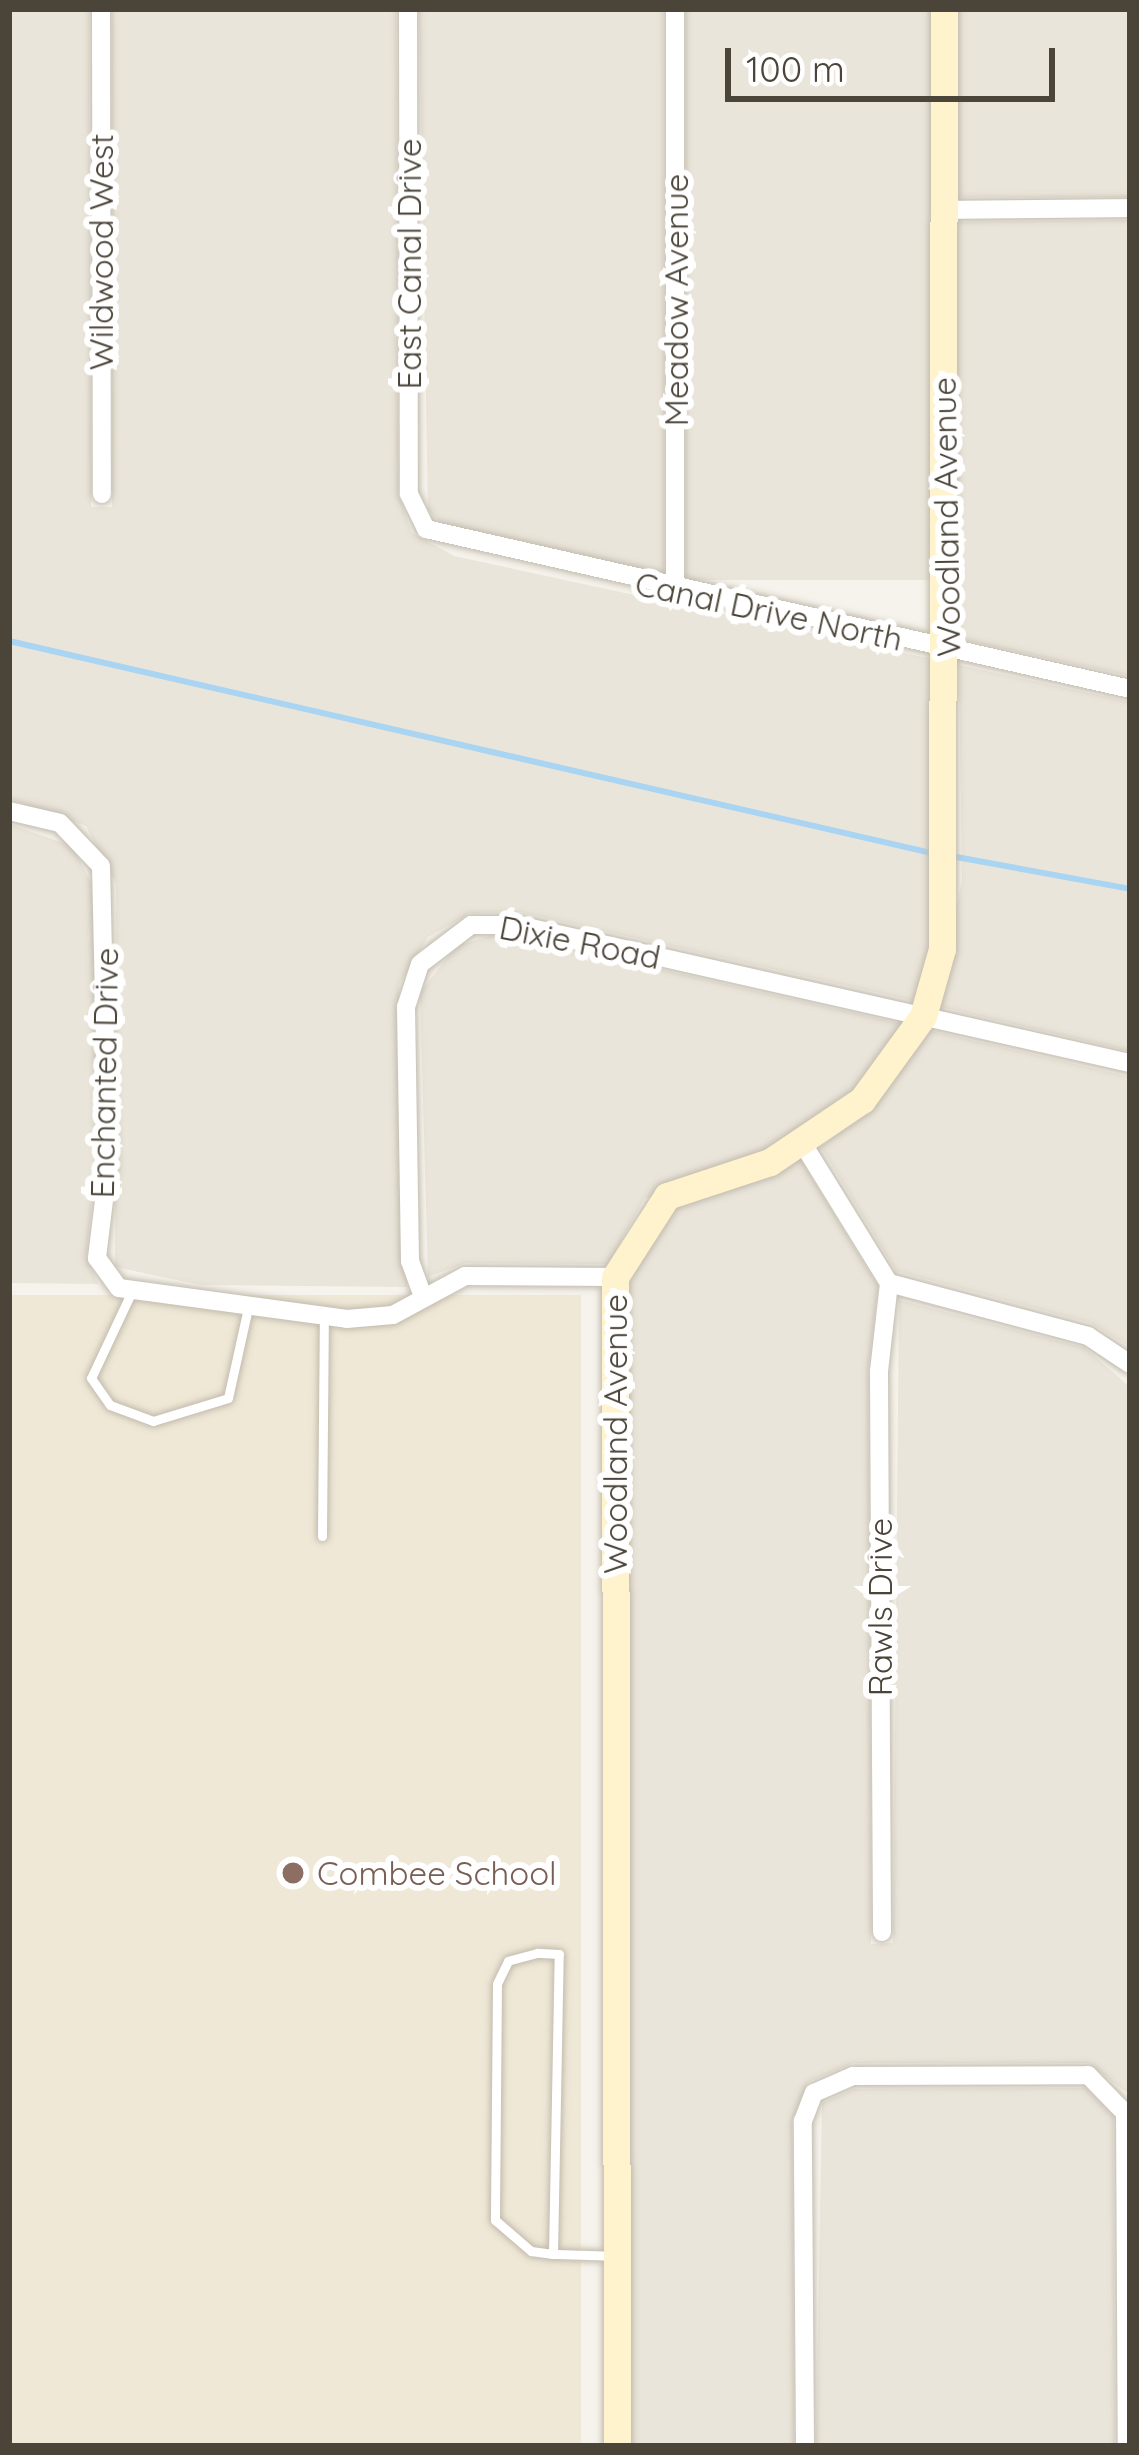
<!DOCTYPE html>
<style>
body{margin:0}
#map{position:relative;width:1139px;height:2455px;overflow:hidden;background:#f6f3ec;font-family:Quicksand,sans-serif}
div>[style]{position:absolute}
.residential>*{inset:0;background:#eae5da;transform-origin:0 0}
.education>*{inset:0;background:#efe8d6;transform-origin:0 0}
.stream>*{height:6px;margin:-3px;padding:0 3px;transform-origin:3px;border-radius:3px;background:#a9d4f2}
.roads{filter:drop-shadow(0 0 3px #c2bbae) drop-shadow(0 0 3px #c2bbae)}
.lane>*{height:9px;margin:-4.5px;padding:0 4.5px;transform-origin:4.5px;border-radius:4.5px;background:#fff}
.street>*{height:18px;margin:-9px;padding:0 9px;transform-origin:9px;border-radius:9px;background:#fff}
.secondary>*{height:27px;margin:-13.5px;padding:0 13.5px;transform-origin:13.5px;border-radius:13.5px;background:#fff3cd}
.dots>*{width:33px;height:33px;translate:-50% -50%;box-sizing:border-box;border:6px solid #fff;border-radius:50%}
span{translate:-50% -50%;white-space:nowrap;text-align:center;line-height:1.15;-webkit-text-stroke:12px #fff;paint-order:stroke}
.street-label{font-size:33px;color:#4b4439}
.education-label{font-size:33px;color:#785e54}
.left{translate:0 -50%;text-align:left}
.frame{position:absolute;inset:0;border:12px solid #4b4439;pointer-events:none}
.scale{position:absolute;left:725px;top:48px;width:330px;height:54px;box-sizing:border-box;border:6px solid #4b4439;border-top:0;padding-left:15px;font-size:36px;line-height:42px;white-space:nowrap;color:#4b4439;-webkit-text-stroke:9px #fff;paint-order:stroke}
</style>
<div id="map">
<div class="residential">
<div style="clip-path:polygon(9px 9px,89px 9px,91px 507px,112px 507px,112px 9px,396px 9px,398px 494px,412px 533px,454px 556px,936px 660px,931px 946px,915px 1001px,520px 912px,470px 913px,428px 937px,399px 984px,407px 1287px,201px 1285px,115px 1267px,116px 884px,86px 826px,9px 798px)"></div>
<div style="clip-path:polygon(419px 9px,663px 9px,664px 575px,444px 526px,428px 510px)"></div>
<div style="left:686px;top:9px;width:246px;height:571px"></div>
<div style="left:955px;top:9px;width:175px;height:188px"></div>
<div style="clip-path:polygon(1130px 220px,1130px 676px,959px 639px,954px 260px,955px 222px)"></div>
<div style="clip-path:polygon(959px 665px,1130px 702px,1130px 1051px,937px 1006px,962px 881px)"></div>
<div style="clip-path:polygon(9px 824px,72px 846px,93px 886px,96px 1167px,86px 1257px,98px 1284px,9px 1283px)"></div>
<div style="clip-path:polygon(493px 935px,516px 937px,902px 1024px,854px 1091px,766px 1150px,644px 1199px,608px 1264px,465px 1263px,428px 1277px,420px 993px,456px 946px)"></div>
<div style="clip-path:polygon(927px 1030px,1130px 1077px,1130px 1347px,1091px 1323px,896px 1271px,821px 1147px,870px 1108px)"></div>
<div style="clip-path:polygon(800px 1159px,878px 1286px,868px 1371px,871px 1944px,893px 1943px,899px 1300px,1085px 1348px,1130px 1387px,1130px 2095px,1088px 2063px,853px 2063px,808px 2082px,792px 2120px,794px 2446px,629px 2446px,627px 1279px,672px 1208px)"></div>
<div style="clip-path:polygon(1086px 2088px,1113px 2116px,1115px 2446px,816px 2446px,822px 2103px,854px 2089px)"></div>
</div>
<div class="education">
<div style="left:9px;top:1295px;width:572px;height:1151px"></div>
</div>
<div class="stream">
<div style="left:9px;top:641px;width:947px;rotate:12.94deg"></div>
<div style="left:951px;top:856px;width:182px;rotate:10.4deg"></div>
</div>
<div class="roads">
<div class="lane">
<div style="left:132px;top:1291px;width:96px;rotate:115.2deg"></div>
<div style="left:91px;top:1378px;width:33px;rotate:55deg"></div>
<div style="left:110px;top:1405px;width:46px;rotate:20.4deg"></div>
<div style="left:153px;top:1421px;width:78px;rotate:-17deg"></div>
<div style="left:228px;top:1398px;width:88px;rotate:-77.5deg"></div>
<div style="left:322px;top:1536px;width:217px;rotate:-89.5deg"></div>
<div style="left:553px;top:2254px;width:300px;rotate:-88.9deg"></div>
<div style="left:559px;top:1954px;width:22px;rotate:-177deg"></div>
<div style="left:537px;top:1953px;width:30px;rotate:165deg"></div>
<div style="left:508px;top:1961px;width:25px;rotate:116deg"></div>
<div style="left:497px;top:1984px;width:236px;rotate:90.5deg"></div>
<div style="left:495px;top:2220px;width:48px;rotate:40.7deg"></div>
<div style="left:531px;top:2251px;width:22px;rotate:8deg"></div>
<div style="left:553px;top:2254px;width:62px;rotate:1.8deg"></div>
</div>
<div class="street">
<div style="left:101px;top:9px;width:485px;rotate:89.9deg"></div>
<div style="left:408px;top:9px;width:485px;rotate:89.9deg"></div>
<div style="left:409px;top:494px;width:39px;rotate:64deg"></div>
<div style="left:426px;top:529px;width:722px;rotate:12.8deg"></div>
<div style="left:675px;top:9px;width:581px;rotate:90deg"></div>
<div style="left:944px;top:210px;width:186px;rotate:-0.6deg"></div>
<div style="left:9px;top:811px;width:52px;rotate:13.2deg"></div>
<div style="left:60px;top:823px;width:59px;rotate:46.4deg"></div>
<div style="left:101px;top:866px;width:302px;rotate:88.7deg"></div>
<div style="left:108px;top:1168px;width:91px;rotate:97deg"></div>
<div style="left:97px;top:1258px;width:37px;rotate:54deg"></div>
<div style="left:119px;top:1288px;width:230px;rotate:7.7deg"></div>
<div style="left:347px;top:1319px;width:46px;rotate:-5deg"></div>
<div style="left:393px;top:1315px;width:82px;rotate:-28.4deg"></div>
<div style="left:465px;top:1276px;width:150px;rotate:0.4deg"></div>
<div style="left:803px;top:1144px;width:163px;rotate:58.3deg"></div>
<div style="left:889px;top:1283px;width:206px;rotate:14.9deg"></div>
<div style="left:1088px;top:1336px;width:50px;rotate:33.7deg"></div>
<div style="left:422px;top:1294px;width:35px;rotate:-110deg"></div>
<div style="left:410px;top:1261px;width:254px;rotate:-90.9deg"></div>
<div style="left:406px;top:1007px;width:45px;rotate:-72deg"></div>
<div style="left:420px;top:964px;width:64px;rotate:-37.4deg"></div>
<div style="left:471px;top:925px;width:47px"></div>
<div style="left:518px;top:925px;width:627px;rotate:12.71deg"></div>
<div style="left:882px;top:1932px;width:561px;rotate:-90.31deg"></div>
<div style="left:879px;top:1371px;width:89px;rotate:-83.5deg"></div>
<div style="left:805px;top:2446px;width:325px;rotate:-90.4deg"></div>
<div style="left:803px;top:2121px;width:30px;rotate:-69deg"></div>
<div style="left:814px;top:2093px;width:43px;rotate:-23.6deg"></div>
<div style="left:853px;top:2076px;width:235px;rotate:-0.2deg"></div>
<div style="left:1088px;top:2075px;width:53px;rotate:45.8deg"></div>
<div style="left:1125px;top:2113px;width:333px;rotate:89.7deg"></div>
</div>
<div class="secondary">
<div style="left:617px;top:2446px;width:1169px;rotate:-90.1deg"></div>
<div style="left:615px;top:1277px;width:96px;rotate:-57.3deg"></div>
<div style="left:667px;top:1196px;width:108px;rotate:-18.3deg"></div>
<div style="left:770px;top:1162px;width:111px;rotate:-34deg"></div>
<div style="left:862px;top:1100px;width:104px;rotate:-54deg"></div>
<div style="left:923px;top:1016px;width:70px;rotate:-74.2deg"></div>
<div style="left:942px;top:949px;width:940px;rotate:-89.88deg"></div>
</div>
</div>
<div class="dots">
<div style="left:293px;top:1873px;background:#8d6e63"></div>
</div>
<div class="street-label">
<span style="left:101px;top:252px;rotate:-90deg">Wildwood West</span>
<span style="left:409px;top:264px;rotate:-90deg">East Canal Drive</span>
<span style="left:676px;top:300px;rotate:-90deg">Meadow Avenue</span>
<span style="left:946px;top:517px;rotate:-91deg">Woodland Avenue</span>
<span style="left:769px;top:611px;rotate:12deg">Canal Drive North</span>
<span style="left:580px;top:942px;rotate:11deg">Dixie Road</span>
<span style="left:104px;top:1073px;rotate:-89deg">Enchanted Drive</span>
<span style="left:615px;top:1434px;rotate:-90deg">Woodland Avenue</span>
<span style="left:880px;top:1607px;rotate:-90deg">Rawls Drive</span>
</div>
<div class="education-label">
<span class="left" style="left:317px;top:1873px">Combee School</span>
</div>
<div class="frame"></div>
<div class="scale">100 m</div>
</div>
